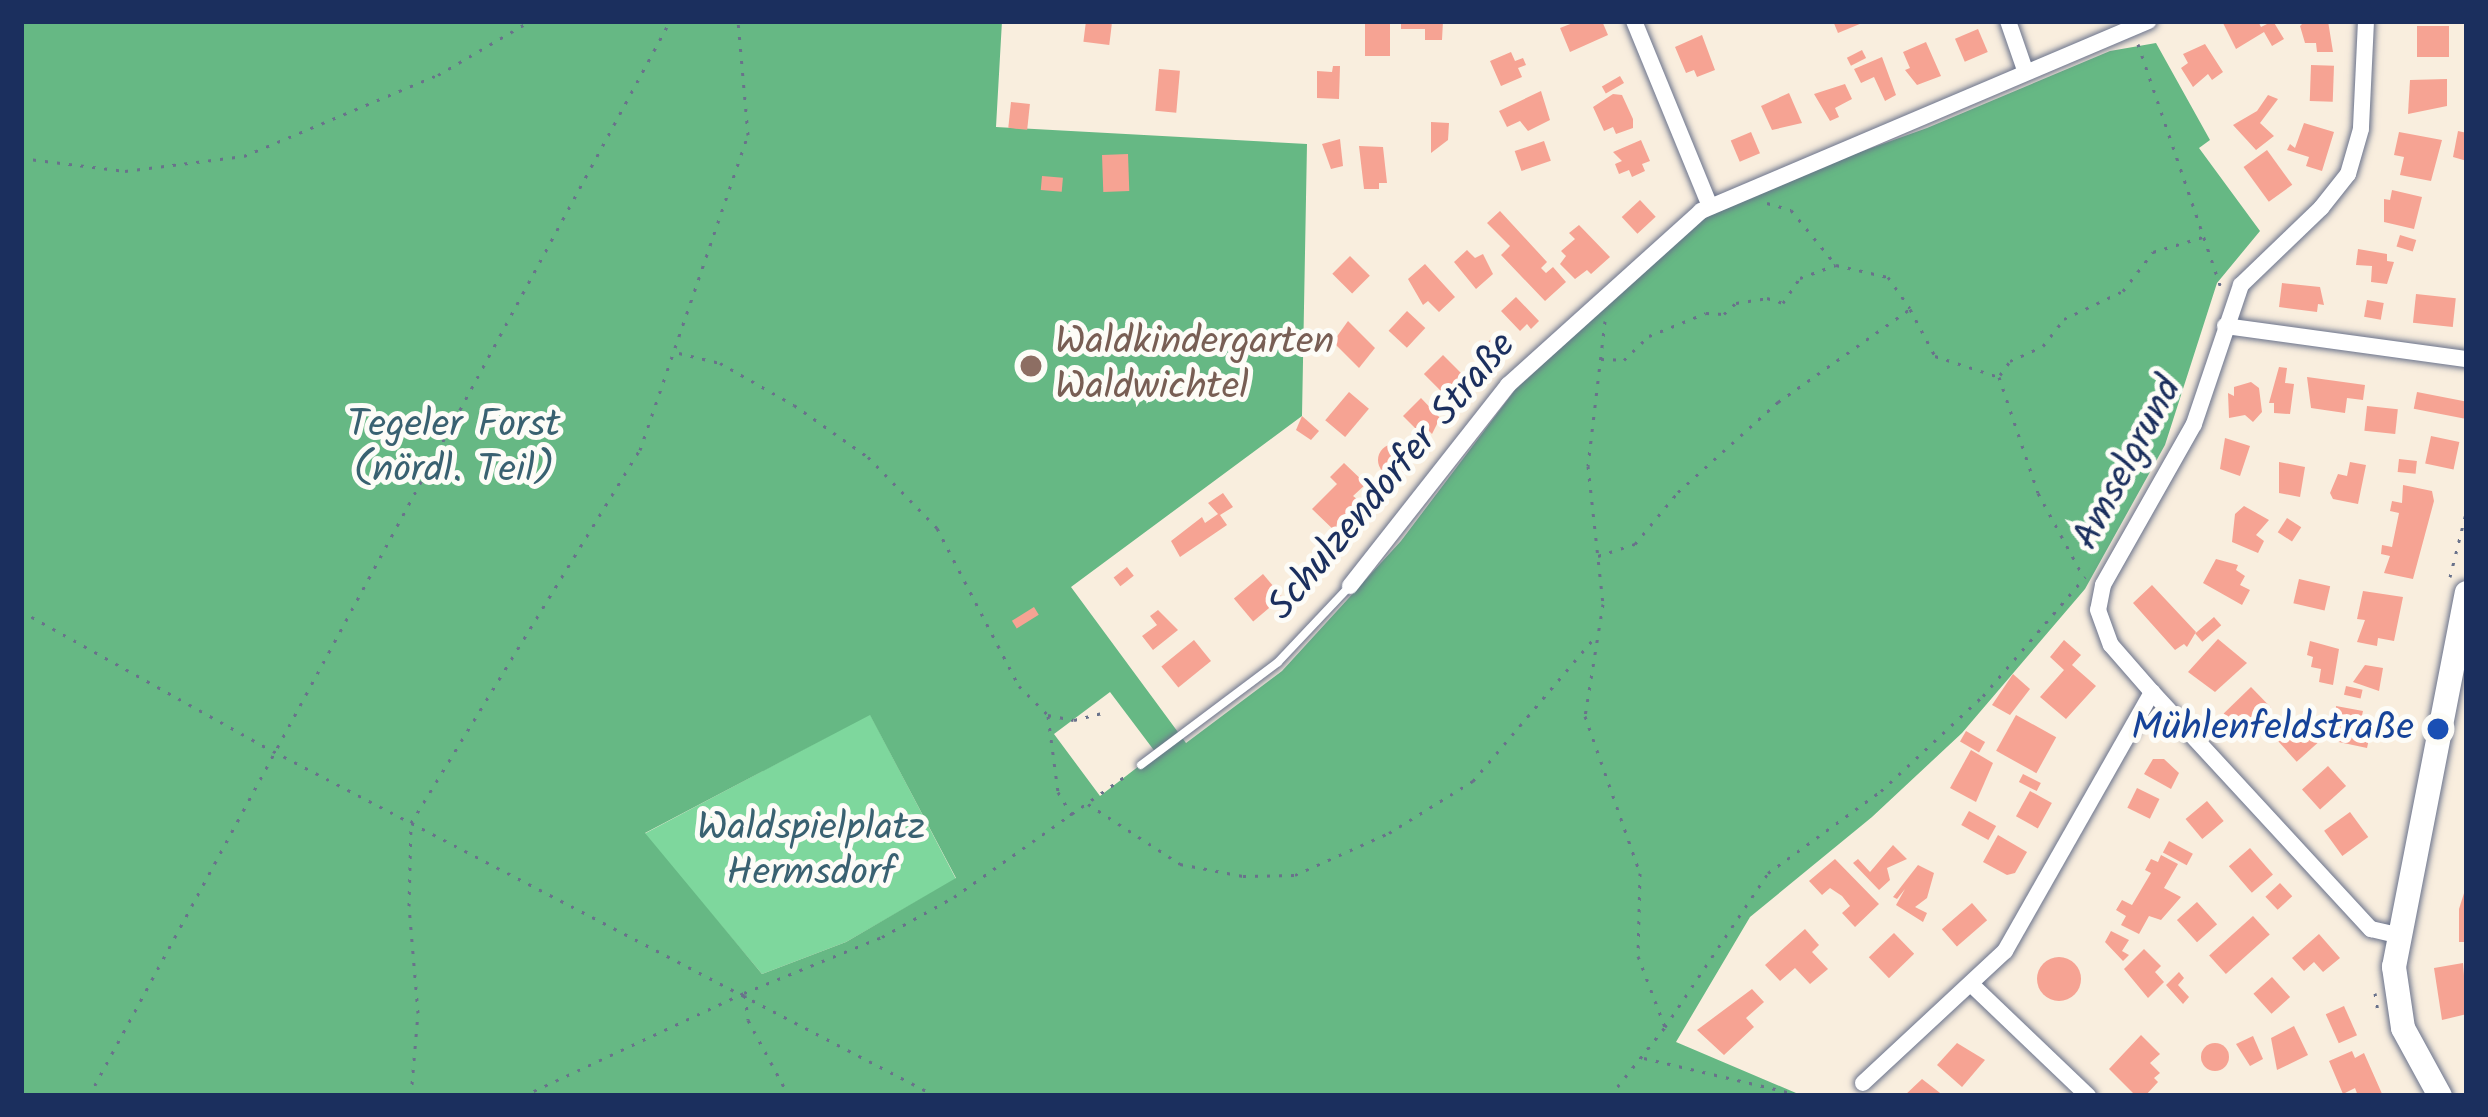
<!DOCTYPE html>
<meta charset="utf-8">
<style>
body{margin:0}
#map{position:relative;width:2488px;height:1117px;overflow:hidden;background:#f9eede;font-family:Kalam,sans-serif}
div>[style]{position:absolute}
.green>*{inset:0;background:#7ed79d}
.forest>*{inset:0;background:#66b884}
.building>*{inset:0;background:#f6a393;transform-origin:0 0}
.round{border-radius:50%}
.path>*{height:3px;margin-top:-1.5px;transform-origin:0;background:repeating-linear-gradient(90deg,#69728b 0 3px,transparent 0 12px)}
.roads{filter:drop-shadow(0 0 3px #69728b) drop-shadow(0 0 3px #69728b)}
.service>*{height:8px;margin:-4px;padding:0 4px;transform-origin:4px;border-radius:4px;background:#fff}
.minor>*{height:16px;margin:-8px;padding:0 8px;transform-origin:8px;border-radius:8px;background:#fff}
.secondary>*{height:24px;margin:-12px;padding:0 12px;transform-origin:12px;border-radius:12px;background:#fff}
.dots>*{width:33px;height:33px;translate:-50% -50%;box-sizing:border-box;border:6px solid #fdfcf7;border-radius:50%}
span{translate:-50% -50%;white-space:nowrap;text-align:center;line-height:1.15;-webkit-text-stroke:10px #fdfcf7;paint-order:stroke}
.education-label{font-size:39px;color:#785e54}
.left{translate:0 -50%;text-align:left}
.park-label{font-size:39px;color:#396171}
.street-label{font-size:39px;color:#1b2f5e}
.transit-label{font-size:39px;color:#164399}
.right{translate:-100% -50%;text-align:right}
.frame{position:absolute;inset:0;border:24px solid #1b2f5e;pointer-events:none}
</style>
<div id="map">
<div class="green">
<div style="clip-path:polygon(870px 714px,956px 879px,846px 942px,762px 974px,644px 834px)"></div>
</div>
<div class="forest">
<div style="clip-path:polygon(evenodd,21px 21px,1002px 21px,996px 127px,1307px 144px,1302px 416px,1071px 587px,1186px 743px,1282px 671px,1401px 541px,1515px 390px,1693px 225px,1760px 188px,1927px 128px,2110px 51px,2156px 43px,2210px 140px,2199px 148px,2260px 231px,2217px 283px,2165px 445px,2085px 589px,1962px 733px,1872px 817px,1750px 917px,1676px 1042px,1803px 1096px,21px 1096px,21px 21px,1110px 692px,1156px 753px,1100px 796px,1054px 734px,1110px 692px,21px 21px,870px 715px,956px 878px,846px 942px,762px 974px,645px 833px,870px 715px)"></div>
</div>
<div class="building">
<div style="left:1086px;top:21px;width:26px;height:21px;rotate:7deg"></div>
<div style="left:1365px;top:21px;width:25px;height:35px"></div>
<div style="clip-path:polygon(1401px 21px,1443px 21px,1442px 40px,1425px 40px,1425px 29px,1401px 29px)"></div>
<div style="clip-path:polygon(1578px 21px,1602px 21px,1608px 35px,1570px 52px,1560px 28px)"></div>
<div style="clip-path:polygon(1833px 21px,1867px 21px,1838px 33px)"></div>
<div style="clip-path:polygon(2222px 21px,2258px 21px,2261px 27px,2273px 21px,2284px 39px,2272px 46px,2264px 32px,2236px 49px)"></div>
<div style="clip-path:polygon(2305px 21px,2328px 21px,2333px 52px,2317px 52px,2316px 43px,2305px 43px,2300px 26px)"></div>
<div style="left:2417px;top:26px;width:32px;height:31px"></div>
<div style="left:1978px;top:29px;width:25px;height:25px;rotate:67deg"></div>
<div style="clip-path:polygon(1702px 35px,1715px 70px,1697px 77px,1694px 70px,1686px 73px,1675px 47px)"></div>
<div style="clip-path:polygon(1926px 42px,1941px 76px,1917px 85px,1905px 70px,1910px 68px,1903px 52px)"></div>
<div style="clip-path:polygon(2205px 44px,2223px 72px,2212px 80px,2208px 74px,2193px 87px,2181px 68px,2188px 63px,2183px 54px)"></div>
<div style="left:1862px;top:50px;width:9px;height:17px;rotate:63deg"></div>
<div style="clip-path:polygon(1511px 52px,1515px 61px,1523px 58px,1526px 65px,1518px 68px,1522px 77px,1501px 86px,1490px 61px)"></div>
<div style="clip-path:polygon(1882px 57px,1896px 95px,1885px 101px,1874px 77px,1861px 83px,1854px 69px)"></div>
<div style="left:2311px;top:65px;width:23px;height:36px;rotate:2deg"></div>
<div style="clip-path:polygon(1333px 66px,1340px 66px,1339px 99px,1317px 98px,1317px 71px,1332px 72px)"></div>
<div style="left:1159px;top:69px;width:21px;height:42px;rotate:5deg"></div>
<div style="left:1620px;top:76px;width:8px;height:21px;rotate:60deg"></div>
<div style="clip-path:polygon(2447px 79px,2447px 106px,2408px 114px,2410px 80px)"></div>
<div style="clip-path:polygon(1845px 84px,1852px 99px,1835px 108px,1839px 117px,1830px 121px,1814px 94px)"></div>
<div style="clip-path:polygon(1541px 91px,1550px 120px,1528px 131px,1520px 121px,1507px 127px,1499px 111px)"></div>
<div style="clip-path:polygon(1789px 93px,1802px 123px,1772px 130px,1761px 106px)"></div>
<div style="clip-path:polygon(1613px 94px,1622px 95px,1633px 119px,1633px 128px,1616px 134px,1613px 127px,1604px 131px,1593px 107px)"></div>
<div style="clip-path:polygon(2268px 95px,2278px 99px,2260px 123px,2274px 136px,2256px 150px,2233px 125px,2257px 111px)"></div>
<div style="left:1011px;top:102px;width:19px;height:26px;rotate:6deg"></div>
<div style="clip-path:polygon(1431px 122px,1449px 123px,1448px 140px,1431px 153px)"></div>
<div style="clip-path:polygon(2304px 123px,2334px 132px,2322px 171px,2306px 166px,2309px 157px,2287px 150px,2290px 144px,2295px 148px)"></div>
<div style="clip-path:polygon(2458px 131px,2467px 133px,2467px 161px,2453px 157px)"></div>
<div style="left:1751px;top:132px;width:23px;height:22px;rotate:67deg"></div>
<div style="clip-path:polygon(2399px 132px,2442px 140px,2431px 181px,2400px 175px,2404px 157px,2394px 155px)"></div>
<div style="clip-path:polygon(1340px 139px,1343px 166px,1331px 169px,1322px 144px)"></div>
<div style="clip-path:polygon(1641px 140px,1650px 161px,1642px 164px,1645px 171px,1632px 177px,1629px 170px,1619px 174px,1615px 164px,1622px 161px,1613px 152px)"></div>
<div style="left:1544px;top:141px;width:21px;height:31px;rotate:71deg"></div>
<div style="clip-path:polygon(1359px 146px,1383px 147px,1387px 183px,1379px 183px,1379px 189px,1364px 189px)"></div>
<div style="left:2267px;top:150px;width:43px;height:29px;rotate:54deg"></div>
<div style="left:1128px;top:154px;width:37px;height:26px;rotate:88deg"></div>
<div style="left:1042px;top:176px;width:21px;height:14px;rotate:5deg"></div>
<div style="clip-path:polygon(2392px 190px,2422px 197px,2414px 229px,2384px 222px,2384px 199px,2390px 200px)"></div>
<div style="left:1640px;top:200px;width:23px;height:25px;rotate:47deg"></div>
<div style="clip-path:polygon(1500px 211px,1547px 262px,1541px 268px,1546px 273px,1553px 267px,1566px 282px,1545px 301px,1501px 255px,1510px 246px,1487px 223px)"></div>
<div style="clip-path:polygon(1579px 225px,1610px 257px,1591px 274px,1587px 270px,1575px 279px,1560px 264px,1566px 256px,1561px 251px,1575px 239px,1569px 233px)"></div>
<div style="left:2400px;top:235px;width:17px;height:12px;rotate:17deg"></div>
<div style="clip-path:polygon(2358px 249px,2387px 254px,2387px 261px,2394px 262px,2387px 284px,2371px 282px,2372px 266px,2356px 265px)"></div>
<div style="clip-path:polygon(1467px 250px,1475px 258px,1483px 254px,1493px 274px,1476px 289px,1454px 262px)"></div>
<div style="left:1350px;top:256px;width:28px;height:25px;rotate:45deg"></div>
<div style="clip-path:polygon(1425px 264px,1455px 297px,1439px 312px,1428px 301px,1423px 305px,1408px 279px)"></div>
<div style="clip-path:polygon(2282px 283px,2320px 287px,2324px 305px,2318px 304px,2317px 312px,2279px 307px)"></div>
<div style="left:2416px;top:294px;width:40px;height:29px;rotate:6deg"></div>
<div style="clip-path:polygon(1516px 297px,1539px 321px,1531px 329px,1527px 324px,1520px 331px,1501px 311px)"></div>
<div style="left:2367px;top:300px;width:17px;height:17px;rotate:10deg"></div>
<div style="left:1407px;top:311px;width:25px;height:27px;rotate:43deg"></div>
<div style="clip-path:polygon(1348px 321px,1375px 348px,1359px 368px,1333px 342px)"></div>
<div style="left:1493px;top:337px;width:18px;height:18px;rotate:45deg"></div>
<div style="left:1443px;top:355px;width:30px;height:27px;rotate:45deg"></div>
<div style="clip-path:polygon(2279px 367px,2287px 368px,2285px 383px,2294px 384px,2290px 414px,2274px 413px,2274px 403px,2269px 403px)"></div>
<div style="clip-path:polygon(2307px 377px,2365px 385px,2363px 400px,2347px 398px,2345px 413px,2311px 408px)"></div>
<div style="clip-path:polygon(2251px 382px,2259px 388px,2262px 412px,2253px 422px,2245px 415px,2229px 418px,2228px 393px,2234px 396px,2234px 387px)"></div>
<div style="left:1349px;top:392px;width:26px;height:37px;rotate:40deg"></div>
<div style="left:2417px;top:392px;width:51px;height:17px;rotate:11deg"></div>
<div style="clip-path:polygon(1421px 398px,1440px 418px,1432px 434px,1428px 430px,1422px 435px,1403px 416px)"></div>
<div style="left:2367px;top:406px;width:31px;height:25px;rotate:6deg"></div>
<div style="clip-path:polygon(1302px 416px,1319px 431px,1311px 440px,1296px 430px)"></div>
<div style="left:2431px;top:436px;width:29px;height:28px;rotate:12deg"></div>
<div style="clip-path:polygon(2225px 438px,2250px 446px,2240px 476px,2220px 469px)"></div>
<div class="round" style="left:1378px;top:444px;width:32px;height:32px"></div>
<div style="left:2399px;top:459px;width:18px;height:13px;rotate:6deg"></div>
<div style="clip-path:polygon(2279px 462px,2305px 467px,2300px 497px,2279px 493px)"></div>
<div style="clip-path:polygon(2350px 462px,2366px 465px,2358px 504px,2333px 499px,2330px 493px,2338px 474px,2347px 476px)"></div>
<div style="clip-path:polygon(1344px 463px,1366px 484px,1353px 496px,1366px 506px,1339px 535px,1312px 509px,1337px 484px,1330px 477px)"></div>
<div style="clip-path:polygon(2403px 485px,2432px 491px,2434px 501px,2413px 579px,2384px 573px,2390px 556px,2381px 554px,2382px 545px,2392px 547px,2399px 513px,2390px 511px,2392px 501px,2402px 503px)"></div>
<div style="clip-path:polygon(1223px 493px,1233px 507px,1220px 515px,1227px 525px,1180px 557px,1171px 541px,1202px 517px,1205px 523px,1218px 514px,1208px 503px)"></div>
<div style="clip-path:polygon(2244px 506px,2269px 520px,2256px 535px,2264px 541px,2258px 553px,2232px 542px,2235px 514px)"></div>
<div style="left:2287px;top:518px;width:17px;height:17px;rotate:33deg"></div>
<div style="clip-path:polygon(2216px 559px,2238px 565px,2236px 570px,2245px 576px,2240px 585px,2250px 590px,2242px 605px,2203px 583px)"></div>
<div style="left:1127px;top:567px;width:11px;height:17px;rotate:52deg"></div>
<div style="left:1263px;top:574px;width:30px;height:38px;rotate:50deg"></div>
<div style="left:2299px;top:579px;width:32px;height:25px;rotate:13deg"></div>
<div style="clip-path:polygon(2152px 585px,2196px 632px,2187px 647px,2184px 644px,2175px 650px,2133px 603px)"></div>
<div style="clip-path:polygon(2363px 591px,2403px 597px,2394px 641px,2378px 638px,2377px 646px,2357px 642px,2365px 620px,2357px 619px)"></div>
<div style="left:1034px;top:607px;width:9px;height:26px;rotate:58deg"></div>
<div style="clip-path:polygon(1158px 610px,1178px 630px,1153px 650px,1142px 636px,1157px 625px,1150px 616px)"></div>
<div style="left:2214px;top:617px;width:11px;height:25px;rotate:49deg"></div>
<div style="clip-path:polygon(2218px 639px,2247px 663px,2215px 692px,2188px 672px)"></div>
<div style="left:1194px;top:640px;width:27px;height:42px;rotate:51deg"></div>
<div style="clip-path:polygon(2064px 640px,2081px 655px,2072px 665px,2096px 686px,2066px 719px,2040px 697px,2064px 670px,2050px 657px)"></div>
<div style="clip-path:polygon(2310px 641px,2339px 649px,2333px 685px,2319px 682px,2321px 669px,2311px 667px,2313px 657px,2307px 655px)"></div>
<div style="clip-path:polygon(2365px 665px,2383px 668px,2379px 691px,2353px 682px)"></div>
<div style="clip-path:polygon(2013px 674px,2030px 689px,2010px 715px,1992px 705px)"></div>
<div style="left:2346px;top:686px;width:17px;height:9px;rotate:13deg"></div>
<div style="left:2251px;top:687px;width:29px;height:38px;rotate:46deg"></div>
<div style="clip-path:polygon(2336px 706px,2363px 711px,2359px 728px,2371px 730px,2367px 748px,2334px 741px)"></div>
<div style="left:2016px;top:715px;width:46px;height:41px;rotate:29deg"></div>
<div style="left:2299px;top:718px;width:31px;height:31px;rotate:48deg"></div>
<div style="left:1966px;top:731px;width:22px;height:12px;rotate:30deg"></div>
<div style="clip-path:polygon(1971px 750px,1993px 763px,1976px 802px,1950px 788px)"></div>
<div style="clip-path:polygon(2153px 759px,2164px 759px,2179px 773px,2171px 789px,2144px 774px)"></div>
<div style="left:2328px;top:766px;width:27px;height:35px;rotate:48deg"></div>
<div style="left:2023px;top:774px;width:20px;height:9px;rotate:27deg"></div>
<div style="left:2137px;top:788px;width:25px;height:22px;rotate:26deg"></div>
<div style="left:2030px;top:791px;width:25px;height:29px;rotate:29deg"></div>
<div style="left:2207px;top:801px;width:26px;height:28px;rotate:50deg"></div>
<div style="left:1969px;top:811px;width:31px;height:16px;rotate:29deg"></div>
<div style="left:2350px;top:812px;width:31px;height:32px;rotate:54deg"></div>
<div style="clip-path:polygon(1998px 835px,2027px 852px,2015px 873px,2007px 875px,1983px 862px)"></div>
<div style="left:2169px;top:841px;width:27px;height:13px;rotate:28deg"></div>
<div style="clip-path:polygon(1893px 845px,1907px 859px,1887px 868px,1890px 880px,1879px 890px,1853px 863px,1858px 859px,1870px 872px)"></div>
<div style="left:2250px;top:848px;width:35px;height:28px;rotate:49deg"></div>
<div style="clip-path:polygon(2161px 855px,2178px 864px,2164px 888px,2181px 897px,2161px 920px,2149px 916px,2139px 934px,2121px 925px,2126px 916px,2116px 910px,2122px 900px,2132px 905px,2151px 873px,2145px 870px,2151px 859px,2158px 862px)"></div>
<div style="clip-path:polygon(1835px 859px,1879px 904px,1855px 927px,1842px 913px,1850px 906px,1842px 896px,1830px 888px,1822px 895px,1809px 881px)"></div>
<div style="clip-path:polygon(1918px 865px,1934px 873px,1927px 898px,1915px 907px,1927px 913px,1923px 922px,1896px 905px,1905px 889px,1897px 899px,1893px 897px)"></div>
<div style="left:2280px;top:883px;width:18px;height:20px;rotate:47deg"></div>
<div style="clip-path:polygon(2465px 890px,2467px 942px,2459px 942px,2459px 909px)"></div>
<div style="left:2197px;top:902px;width:30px;height:27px;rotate:48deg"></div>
<div style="left:1972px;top:903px;width:23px;height:40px;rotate:49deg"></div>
<div style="left:2253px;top:916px;width:25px;height:59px;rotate:48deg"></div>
<div style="clip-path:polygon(1805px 929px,1819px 945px,1812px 952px,1828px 969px,1810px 984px,1795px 968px,1780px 981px,1765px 965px)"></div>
<div style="clip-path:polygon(2111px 931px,2129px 940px,2122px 951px,2129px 955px,2123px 961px,2105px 942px)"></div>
<div style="left:1894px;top:933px;width:29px;height:35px;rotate:46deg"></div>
<div style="clip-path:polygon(2319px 934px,2340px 958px,2323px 972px,2314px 962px,2304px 971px,2292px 958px)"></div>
<div style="clip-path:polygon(2144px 949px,2161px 966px,2155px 972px,2164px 982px,2148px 998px,2124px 969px)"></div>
<div class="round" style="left:2037px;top:957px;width:44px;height:44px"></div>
<div style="clip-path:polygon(2463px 963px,2467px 1014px,2442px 1020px,2434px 968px)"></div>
<div style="clip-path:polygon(2179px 972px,2184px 978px,2178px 985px,2189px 997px,2183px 1004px,2166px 985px)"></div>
<div style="left:2272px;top:977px;width:27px;height:25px;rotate:48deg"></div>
<div style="clip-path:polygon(1752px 989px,1764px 1002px,1746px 1018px,1754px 1027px,1724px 1055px,1697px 1030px)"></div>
<div style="left:2344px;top:1006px;width:32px;height:20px;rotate:66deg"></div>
<div style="clip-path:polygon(2294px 1026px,2308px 1055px,2277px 1070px,2271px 1038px)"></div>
<div style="clip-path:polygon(2141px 1035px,2160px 1054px,2150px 1063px,2160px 1073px,2154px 1078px,2158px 1082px,2145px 1096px,2136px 1096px,2109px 1069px)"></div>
<div style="clip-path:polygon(2253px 1036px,2263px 1059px,2250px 1066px,2236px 1044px)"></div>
<div class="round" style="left:2201px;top:1043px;width:28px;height:28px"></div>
<div style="clip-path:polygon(1957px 1043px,1985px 1060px,1962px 1087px,1937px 1065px)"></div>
<div style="clip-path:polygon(2352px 1051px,2355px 1058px,2364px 1053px,2383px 1096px,2358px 1096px,2355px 1088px,2343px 1094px,2329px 1061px)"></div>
<div style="clip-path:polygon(1922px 1079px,1944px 1096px,1904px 1096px)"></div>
</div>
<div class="path">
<div style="left:2138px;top:44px;width:255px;rotate:71.2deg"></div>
<div style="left:21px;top:158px;width:105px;rotate:7.1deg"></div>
<div style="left:125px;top:171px;width:120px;rotate:-7.2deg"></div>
<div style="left:244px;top:156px;width:210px;rotate:-22.7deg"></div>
<div style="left:438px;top:75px;width:107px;rotate:-30.4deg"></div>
<div style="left:1767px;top:203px;width:25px;rotate:16deg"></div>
<div style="left:1791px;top:210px;width:71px;rotate:50.7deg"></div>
<div style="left:1836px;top:265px;width:53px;rotate:13deg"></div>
<div style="left:1888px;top:277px;width:38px;rotate:55deg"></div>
<div style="left:1605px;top:321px;width:146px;rotate:96.7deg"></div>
<div style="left:1588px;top:466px;width:139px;rotate:83.8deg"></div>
<div style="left:1603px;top:604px;width:113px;rotate:99.1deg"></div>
<div style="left:1585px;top:716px;width:166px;rotate:70.7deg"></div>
<div style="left:1640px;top:873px;width:83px;rotate:91.4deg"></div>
<div style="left:1638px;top:956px;width:76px;rotate:69.2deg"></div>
<div style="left:679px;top:353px;width:42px;rotate:13.7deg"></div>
<div style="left:720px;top:363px;width:85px;rotate:29.6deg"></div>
<div style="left:794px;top:405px;width:90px;rotate:35.1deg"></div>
<div style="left:868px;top:457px;width:99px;rotate:45.8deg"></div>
<div style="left:937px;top:528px;width:178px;rotate:62.6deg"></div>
<div style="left:1019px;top:686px;width:41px;rotate:45deg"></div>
<div style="left:1048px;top:715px;width:26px;rotate:11deg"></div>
<div style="left:1074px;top:720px;width:29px;rotate:-14deg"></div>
<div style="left:1601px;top:359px;width:23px;rotate:2deg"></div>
<div style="left:1624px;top:360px;width:35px;rotate:-44deg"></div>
<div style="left:1649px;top:336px;width:61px;rotate:-22deg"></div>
<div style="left:1706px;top:313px;width:18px;rotate:3deg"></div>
<div style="left:1724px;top:314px;width:16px;rotate:-43deg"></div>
<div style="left:1736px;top:303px;width:31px;rotate:-9deg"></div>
<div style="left:1767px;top:298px;width:17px;rotate:17deg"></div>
<div style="left:1783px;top:303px;width:30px;rotate:-56deg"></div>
<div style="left:1800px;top:278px;width:38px;rotate:-20deg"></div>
<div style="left:2000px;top:375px;width:17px;rotate:-54deg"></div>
<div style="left:2010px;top:361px;width:36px;rotate:-24deg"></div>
<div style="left:2043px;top:346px;width:34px;rotate:-52deg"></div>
<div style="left:2064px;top:319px;width:65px;rotate:-25.4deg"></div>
<div style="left:2123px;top:291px;width:49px;rotate:-52.4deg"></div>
<div style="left:2153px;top:252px;width:52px;rotate:-16.7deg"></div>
<div style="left:1598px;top:556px;width:39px;rotate:-18deg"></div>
<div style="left:1635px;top:544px;width:67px;rotate:-50.4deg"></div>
<div style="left:1678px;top:492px;width:135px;rotate:-42deg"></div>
<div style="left:1778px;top:402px;width:161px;rotate:-35.2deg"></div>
<div style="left:1910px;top:309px;width:53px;rotate:62deg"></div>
<div style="left:1935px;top:356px;width:67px;rotate:18.2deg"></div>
<div style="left:1999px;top:377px;width:122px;rotate:71.4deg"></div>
<div style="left:2038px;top:493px;width:94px;rotate:61.5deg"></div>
<div style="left:2450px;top:577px;width:70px;rotate:-76deg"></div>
<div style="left:21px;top:611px;width:288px;rotate:29.1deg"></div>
<div style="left:273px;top:751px;width:747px;rotate:27.49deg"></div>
<div style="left:1048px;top:716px;width:77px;rotate:82.5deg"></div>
<div style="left:1058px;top:792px;width:27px;rotate:59deg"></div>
<div style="left:1088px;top:804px;width:110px;rotate:33.1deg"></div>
<div style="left:1180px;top:864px;width:64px;rotate:10.8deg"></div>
<div style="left:1243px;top:876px;width:52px;rotate:-1.1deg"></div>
<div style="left:1295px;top:875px;width:103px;rotate:-24.1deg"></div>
<div style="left:1389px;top:833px;width:99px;rotate:-31.8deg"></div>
<div style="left:1473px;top:781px;width:192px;rotate:-49.7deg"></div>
<div style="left:2375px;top:993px;width:20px;rotate:81deg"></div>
<div style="left:745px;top:995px;width:25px;rotate:83deg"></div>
<div style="left:748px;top:1020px;width:86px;rotate:61.7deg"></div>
<div style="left:1644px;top:1058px;width:165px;rotate:13.3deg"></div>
<div style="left:89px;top:1096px;width:1222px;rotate:-61.61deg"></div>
<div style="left:411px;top:1096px;width:83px;rotate:-85.2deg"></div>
<div style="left:418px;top:1013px;width:107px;rotate:-94.8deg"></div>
<div style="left:409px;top:906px;width:83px;rotate:-88.6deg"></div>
<div style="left:411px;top:823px;width:438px;rotate:-58.5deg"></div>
<div style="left:640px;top:450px;width:333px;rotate:-71.1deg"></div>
<div style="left:748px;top:135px;width:114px;rotate:-95deg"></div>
<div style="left:523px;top:1096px;width:244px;rotate:-25deg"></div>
<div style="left:744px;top:993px;width:149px;rotate:-22.1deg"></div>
<div style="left:882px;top:937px;width:82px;rotate:-29.1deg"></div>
<div style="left:954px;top:897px;width:215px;rotate:-35.2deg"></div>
<div style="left:1610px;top:1096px;width:88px;rotate:-51.4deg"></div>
<div style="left:1665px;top:1027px;width:185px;rotate:-56.2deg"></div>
<div style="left:1768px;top:873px;width:140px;rotate:-36deg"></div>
<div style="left:1881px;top:791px;width:139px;rotate:-43deg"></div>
<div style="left:1983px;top:696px;width:157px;rotate:-49.4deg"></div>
</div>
<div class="roads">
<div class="service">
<div style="left:1141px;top:765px;width:171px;rotate:-36.9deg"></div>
<div style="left:1278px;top:662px;width:103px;rotate:-46.6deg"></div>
</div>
<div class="minor">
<div style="left:1634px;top:21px;width:200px;rotate:67.7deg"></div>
<div style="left:2008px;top:21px;width:52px;rotate:70.9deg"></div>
<div style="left:2366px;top:21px;width:108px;rotate:92.7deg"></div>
<div style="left:2361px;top:129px;width:47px;rotate:106.1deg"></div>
<div style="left:2348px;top:174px;width:43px;rotate:128.5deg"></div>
<div style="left:2321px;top:208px;width:111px;rotate:136.1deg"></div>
<div style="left:2241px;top:285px;width:147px;rotate:108.7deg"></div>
<div style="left:2194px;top:424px;width:185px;rotate:119.5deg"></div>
<div style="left:2103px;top:585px;width:25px;rotate:101deg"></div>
<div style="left:2098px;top:610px;width:37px;rotate:70deg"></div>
<div style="left:2111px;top:645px;width:62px;rotate:48.9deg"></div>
<div style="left:2152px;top:692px;width:323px;rotate:47.3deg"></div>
<div style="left:2371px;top:929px;width:26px;rotate:13deg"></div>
<div style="left:2225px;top:326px;width:244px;rotate:7.8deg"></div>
<div style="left:1350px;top:586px;width:256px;rotate:-51.8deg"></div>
<div style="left:1508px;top:385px;width:260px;rotate:-42deg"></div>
<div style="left:1701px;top:211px;width:486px;rotate:-23deg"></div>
<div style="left:1972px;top:985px;width:161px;rotate:43.7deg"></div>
<div style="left:1863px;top:1083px;width:194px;rotate:-42.9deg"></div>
<div style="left:2005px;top:951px;width:298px;rotate:-60.4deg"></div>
</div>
<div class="secondary">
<div style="left:2440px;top:1096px;width:77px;rotate:-118.6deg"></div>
<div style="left:2403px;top:1028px;width:62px;rotate:-98.4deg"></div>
<div style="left:2394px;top:967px;width:381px;rotate:-79deg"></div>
</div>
</div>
<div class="dots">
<div style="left:1031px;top:366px;background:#8d6e63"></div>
<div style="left:2438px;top:729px;background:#1a4fb4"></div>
</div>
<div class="education-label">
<span class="left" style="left:1055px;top:366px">Waldkindergarten<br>Waldwichtel</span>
</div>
<div class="park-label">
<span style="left:454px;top:449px">Tegeler Forst<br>(nördl. Teil)</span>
<span style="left:811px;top:852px">Waldspielplatz<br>Hermsdorf</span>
</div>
<div class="street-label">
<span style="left:2129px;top:464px;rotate:-62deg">Amselgrund</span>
<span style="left:1393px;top:477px;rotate:-50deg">Schulzendorfer Straße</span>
</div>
<div class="transit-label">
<span class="right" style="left:2414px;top:729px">Mühlenfeldstraße</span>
</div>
<div class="frame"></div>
</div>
